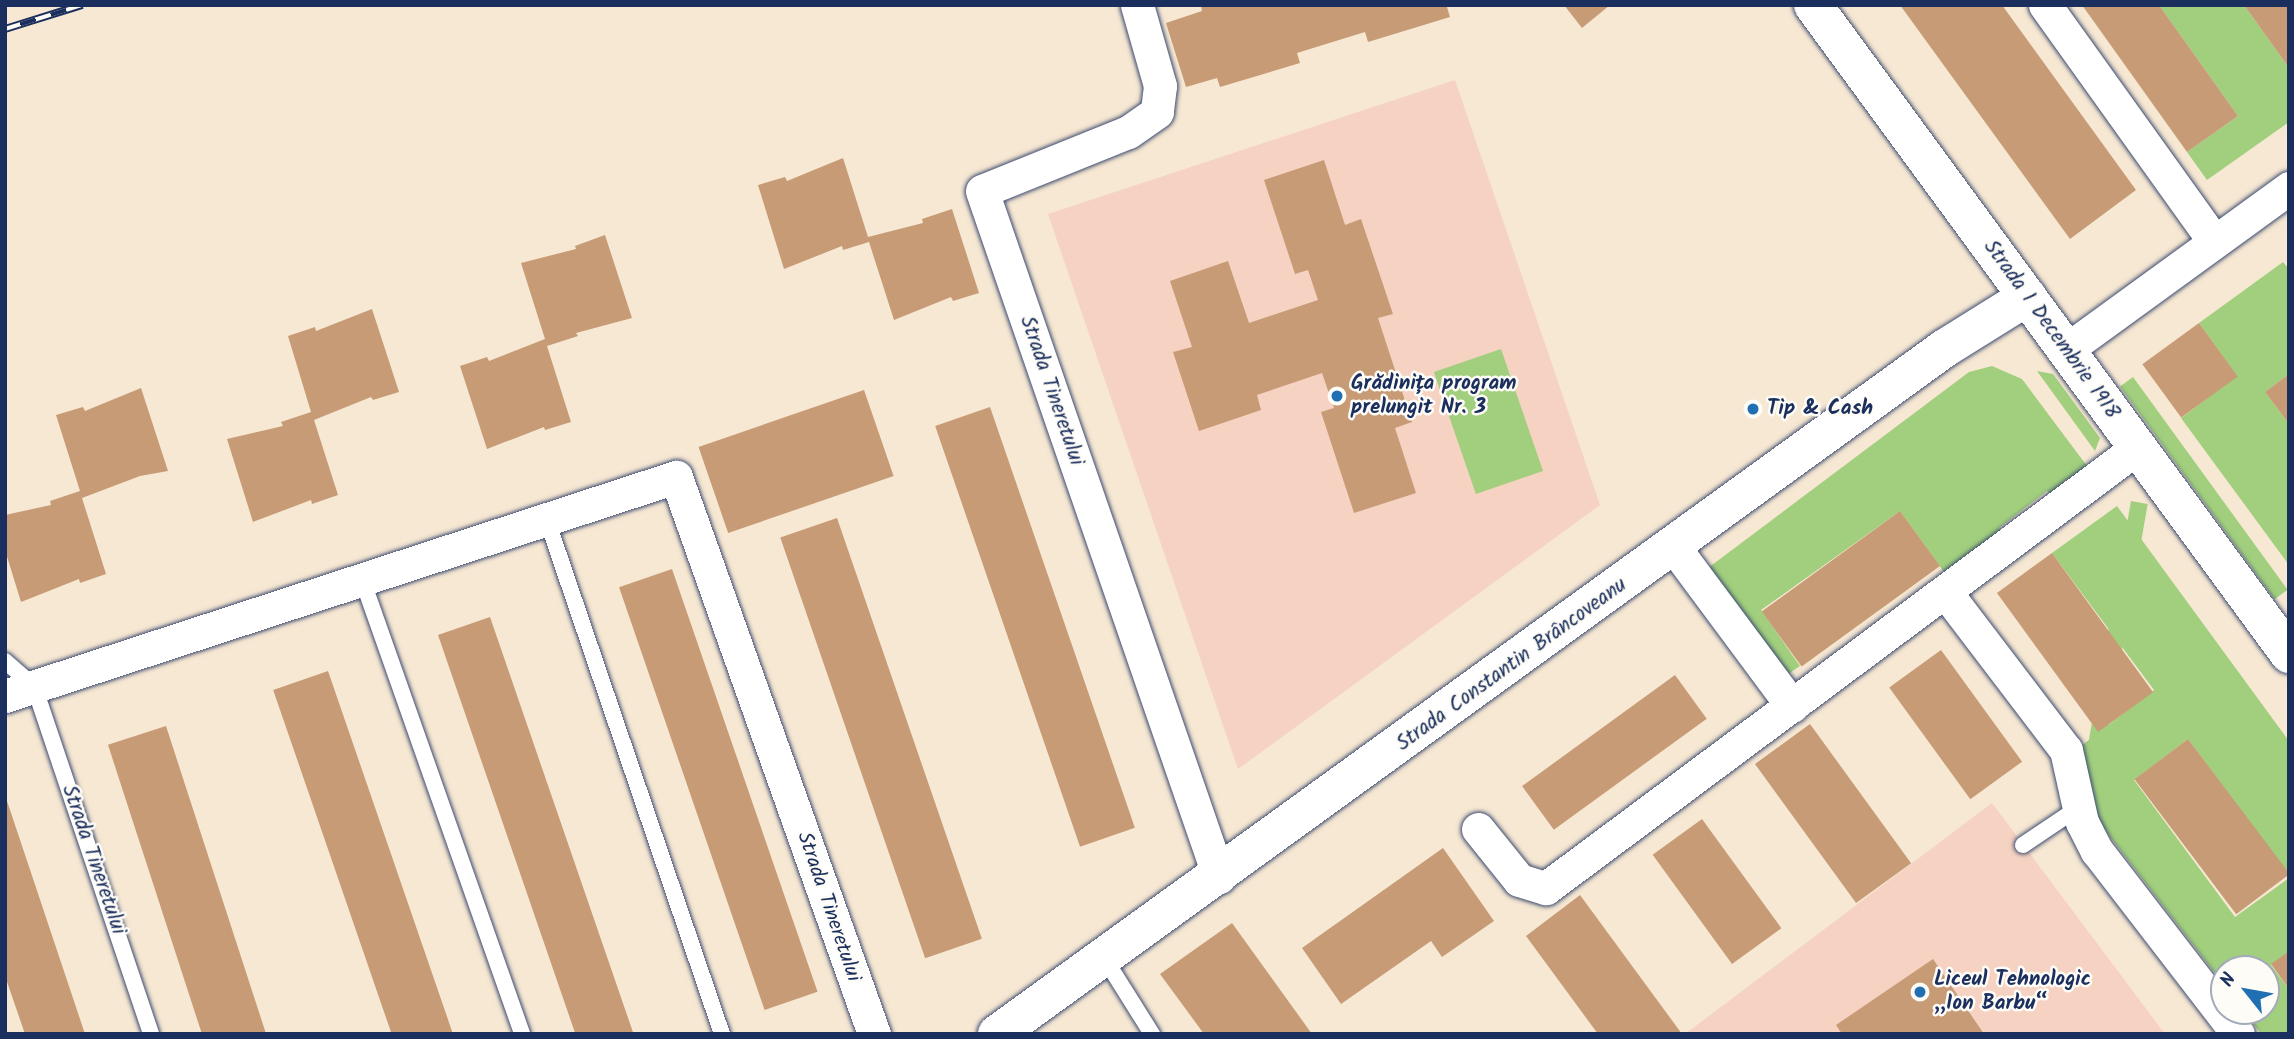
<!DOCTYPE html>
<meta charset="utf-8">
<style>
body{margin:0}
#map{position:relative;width:2294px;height:1039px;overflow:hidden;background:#f7e8d3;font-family:Kalam,sans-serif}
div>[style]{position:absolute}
.built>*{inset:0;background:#f5d2c2}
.green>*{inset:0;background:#a1cf7d;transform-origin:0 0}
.building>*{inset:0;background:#c79b76;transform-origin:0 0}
.roads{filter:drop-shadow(0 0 2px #3c4b70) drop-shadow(0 0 2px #3c4b70)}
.lane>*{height:16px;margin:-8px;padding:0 8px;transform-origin:8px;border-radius:8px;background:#fff}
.street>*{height:33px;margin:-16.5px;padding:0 16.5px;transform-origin:16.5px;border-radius:16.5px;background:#fff}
.secondary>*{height:38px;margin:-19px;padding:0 19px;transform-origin:19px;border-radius:19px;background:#fff}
.rail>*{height:8px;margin-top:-4px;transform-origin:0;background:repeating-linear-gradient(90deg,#fdfcf7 0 16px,#1b2f5e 0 32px);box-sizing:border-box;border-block:2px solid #1b2f5e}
.dots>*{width:19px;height:19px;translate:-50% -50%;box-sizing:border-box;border:4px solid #fdfcf7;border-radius:50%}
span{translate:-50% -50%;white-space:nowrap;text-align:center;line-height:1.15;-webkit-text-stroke:5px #fdfcf7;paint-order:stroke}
.street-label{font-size:21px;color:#1b2f5e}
.poi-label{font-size:21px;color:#1b2f5e;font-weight:700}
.left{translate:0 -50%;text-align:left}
.frame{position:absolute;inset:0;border:7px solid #1b2f5e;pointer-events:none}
.north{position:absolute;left:2210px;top:955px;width:70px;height:70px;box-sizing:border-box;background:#fdfcf7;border:2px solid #a3aaba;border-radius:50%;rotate:301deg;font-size:19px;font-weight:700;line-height:28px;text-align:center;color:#1b2f5e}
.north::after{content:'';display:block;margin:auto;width:24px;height:32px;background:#1f6fb2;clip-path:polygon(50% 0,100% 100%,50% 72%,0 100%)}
</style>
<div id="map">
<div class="built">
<div style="clip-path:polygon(1455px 80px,1600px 505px,1238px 769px,1048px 214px)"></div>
<div style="clip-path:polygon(1992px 803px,2165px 1034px,1685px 1034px)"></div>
</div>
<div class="green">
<div style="clip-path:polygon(2159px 5px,2244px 5px,2289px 68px,2289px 122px,2207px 180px,2187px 152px,2238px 116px)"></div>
<div style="clip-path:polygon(2283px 262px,2289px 269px,2289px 374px,2265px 392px,2289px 424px,2289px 565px,2181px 418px,2237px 376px,2199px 323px)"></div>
<div style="left:1501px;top:349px;width:129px;height:71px;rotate:71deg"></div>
<div style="clip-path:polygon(1992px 366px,2022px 379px,2093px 474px,2056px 501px,2047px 491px,1999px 528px,2007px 539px,1949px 579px,1900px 511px,1761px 610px,1800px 666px,1782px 678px,1704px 571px,1969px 372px)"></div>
<div style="clip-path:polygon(2037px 371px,2053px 374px,2100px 438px,2095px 451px)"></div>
<div style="left:2133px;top:377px;width:263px;height:16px;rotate:54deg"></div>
<div style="left:2131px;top:501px;width:17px;height:267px;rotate:10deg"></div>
<div style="clip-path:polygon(2117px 506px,2289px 741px,2289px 875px,2188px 739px,2134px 780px,2235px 917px,2289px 878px,2289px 951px,2271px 965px,2289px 989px,2289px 1034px,2261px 1034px,2244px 1011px,2266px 1011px,2266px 969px,2224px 969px,2224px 985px,2104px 829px,2093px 806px,2081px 746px,2154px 690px,2052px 553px)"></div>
</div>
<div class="building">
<div style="clip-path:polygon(1201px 5px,1452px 5px,1452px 6px,1447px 7px,1450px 17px,1368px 42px,1365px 32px,1297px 53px,1300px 63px,1220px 87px,1217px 78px,1186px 87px,1166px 23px,1202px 11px)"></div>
<div style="clip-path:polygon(1564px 5px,1610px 5px,1582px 28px)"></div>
<div style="clip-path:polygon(1900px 5px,2002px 5px,2136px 190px,2070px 239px)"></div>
<div style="clip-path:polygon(2082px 5px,2159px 5px,2238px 116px,2187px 152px)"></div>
<div style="clip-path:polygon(2244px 5px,2289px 5px,2289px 68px)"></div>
<div style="clip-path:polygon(843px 158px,868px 237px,923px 223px,922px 219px,952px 209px,979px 293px,953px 301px,951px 297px,894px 320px,869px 242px,843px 250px,842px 246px,784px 269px,758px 185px,785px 177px,787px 181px)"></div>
<div style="clip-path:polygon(1324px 160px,1345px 225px,1361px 219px,1393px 314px,1378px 318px,1412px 422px,1395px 428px,1416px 493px,1354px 513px,1321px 412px,1334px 408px,1322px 373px,1257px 395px,1261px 410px,1199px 431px,1173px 352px,1192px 347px,1170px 281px,1228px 261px,1249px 323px,1318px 300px,1308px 270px,1295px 274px,1264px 180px)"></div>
<div style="clip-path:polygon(605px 235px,632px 318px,576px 333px,578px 336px,547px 346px,571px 422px,545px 430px,544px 427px,487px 449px,460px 366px,487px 357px,489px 361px,545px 339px,521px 263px,576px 249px,575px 246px)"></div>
<div style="clip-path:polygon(372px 309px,399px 392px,373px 400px,371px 397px,314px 420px,338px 495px,312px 504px,311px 500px,253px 522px,227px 439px,283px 426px,281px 422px,311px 412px,288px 336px,315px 327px,316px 331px)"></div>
<div style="left:2199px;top:323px;width:66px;height:70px;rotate:54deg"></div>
<div style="clip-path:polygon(2289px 374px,2289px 424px,2265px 392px)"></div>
<div style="clip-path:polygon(141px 388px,168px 471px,140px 476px,82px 498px,106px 574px,80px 583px,79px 579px,21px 602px,5px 550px,5px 515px,51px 505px,50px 501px,80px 491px,56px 415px,83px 407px,85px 411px)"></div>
<div style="left:864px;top:390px;width:91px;height:175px;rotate:71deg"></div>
<div style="left:990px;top:407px;width:445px;height:58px;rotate:71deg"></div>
<div style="left:1900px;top:511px;width:68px;height:171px;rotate:54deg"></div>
<div style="left:837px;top:518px;width:445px;height:60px;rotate:71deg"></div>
<div style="left:2052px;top:553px;width:172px;height:68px;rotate:54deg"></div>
<div style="left:672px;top:569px;width:447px;height:56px;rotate:71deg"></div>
<div style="left:490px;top:617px;width:440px;height:55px;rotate:71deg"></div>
<div style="left:1941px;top:650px;width:138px;height:64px;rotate:54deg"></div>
<div style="left:328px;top:671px;width:383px;height:58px;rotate:71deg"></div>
<div style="left:1675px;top:675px;width:54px;height:189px;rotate:54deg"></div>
<div style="left:1810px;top:724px;width:172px;height:68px;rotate:54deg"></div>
<div style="left:166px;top:726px;width:325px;height:61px;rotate:72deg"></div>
<div style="left:2188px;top:739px;width:169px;height:67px;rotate:53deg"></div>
<div style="clip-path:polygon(5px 798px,6px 798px,85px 1034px,25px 1034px,5px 976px)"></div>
<div style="left:1702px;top:819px;width:135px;height:61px;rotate:54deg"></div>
<div style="clip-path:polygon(1443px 848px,1494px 921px,1442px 957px,1431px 941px,1341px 1004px,1302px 948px)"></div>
<div style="clip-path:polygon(1580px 895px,1682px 1034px,1598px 1034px,1526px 936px)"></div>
<div style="clip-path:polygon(1232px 923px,1312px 1034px,1204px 1034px,1160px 974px)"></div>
<div style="clip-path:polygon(2289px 951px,2289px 989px,2271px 964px)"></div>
<div style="clip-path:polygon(1933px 959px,1984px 1034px,1842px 1034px,1836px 1025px)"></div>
</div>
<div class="roads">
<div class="lane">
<div style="left:547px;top:520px;width:543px;rotate:71.2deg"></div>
<div style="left:362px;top:579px;width:482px;rotate:70.6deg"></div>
<div style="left:5px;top:661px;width:38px;rotate:41deg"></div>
<div style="left:34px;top:686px;width:367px;rotate:71.4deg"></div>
<div style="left:2023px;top:845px;width:66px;rotate:-33.9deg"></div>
<div style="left:1105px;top:959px;width:89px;rotate:57.9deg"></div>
</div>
<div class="street">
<div style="left:1137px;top:5px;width:84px;rotate:74.1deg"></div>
<div style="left:1160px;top:86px;width:26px;rotate:97deg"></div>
<div style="left:1157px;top:112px;width:35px;rotate:145deg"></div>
<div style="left:1128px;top:132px;width:157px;rotate:158deg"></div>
<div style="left:982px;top:191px;width:726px;rotate:70.94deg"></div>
<div style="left:2045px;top:5px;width:290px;rotate:54.4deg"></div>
<div style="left:2066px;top:350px;width:276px;rotate:-36deg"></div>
<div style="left:1674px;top:547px;width:198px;rotate:53.4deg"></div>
<div style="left:1947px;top:594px;width:196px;rotate:52.7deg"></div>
<div style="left:2066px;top:750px;width:74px;rotate:77.5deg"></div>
<div style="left:2082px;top:822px;width:33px;rotate:63deg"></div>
<div style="left:2097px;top:851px;width:231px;rotate:52.4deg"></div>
<div style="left:5px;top:696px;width:706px;rotate:-18.08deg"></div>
<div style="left:676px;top:477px;width:591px;rotate:70.43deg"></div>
<div style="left:1478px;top:829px;width:65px;rotate:51.2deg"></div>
<div style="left:1519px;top:880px;width:28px;rotate:17deg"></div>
<div style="left:1546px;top:888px;width:737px;rotate:-36.67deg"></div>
</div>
<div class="secondary">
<div style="left:1813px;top:5px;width:805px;rotate:53.74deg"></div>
<div style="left:997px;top:1034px;width:1170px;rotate:-35.89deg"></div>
<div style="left:1945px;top:348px;width:97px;rotate:-31.9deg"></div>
</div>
</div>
<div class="rail">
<div style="left:5px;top:29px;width:81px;rotate:-17.3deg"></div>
</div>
<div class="dots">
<div style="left:1337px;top:396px;background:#1f6fb2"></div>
<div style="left:1753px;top:409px;background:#1f6fb2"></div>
<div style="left:1920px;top:992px;background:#1f6fb2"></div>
</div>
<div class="street-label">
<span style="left:2051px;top:330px;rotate:54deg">Strada 1 Decembrie 1918</span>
<span style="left:1051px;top:391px;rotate:71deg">Strada Tineretului</span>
<span style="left:1512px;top:665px;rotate:-36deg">Strada Constantin Brâncoveanu</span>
<span style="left:93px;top:860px;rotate:71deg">Strada Tineretului</span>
<span style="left:828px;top:907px;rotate:71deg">Strada Tineretului</span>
</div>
<div class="poi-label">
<span class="left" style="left:1351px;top:396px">Grădinița program<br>prelungit Nr. 3</span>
<span class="left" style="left:1767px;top:409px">Tip &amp; Cash</span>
<span class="left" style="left:1934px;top:992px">Liceul Tehnologic<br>„Ion Barbu“</span>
</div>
<div class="frame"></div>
<div class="north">N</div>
</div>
